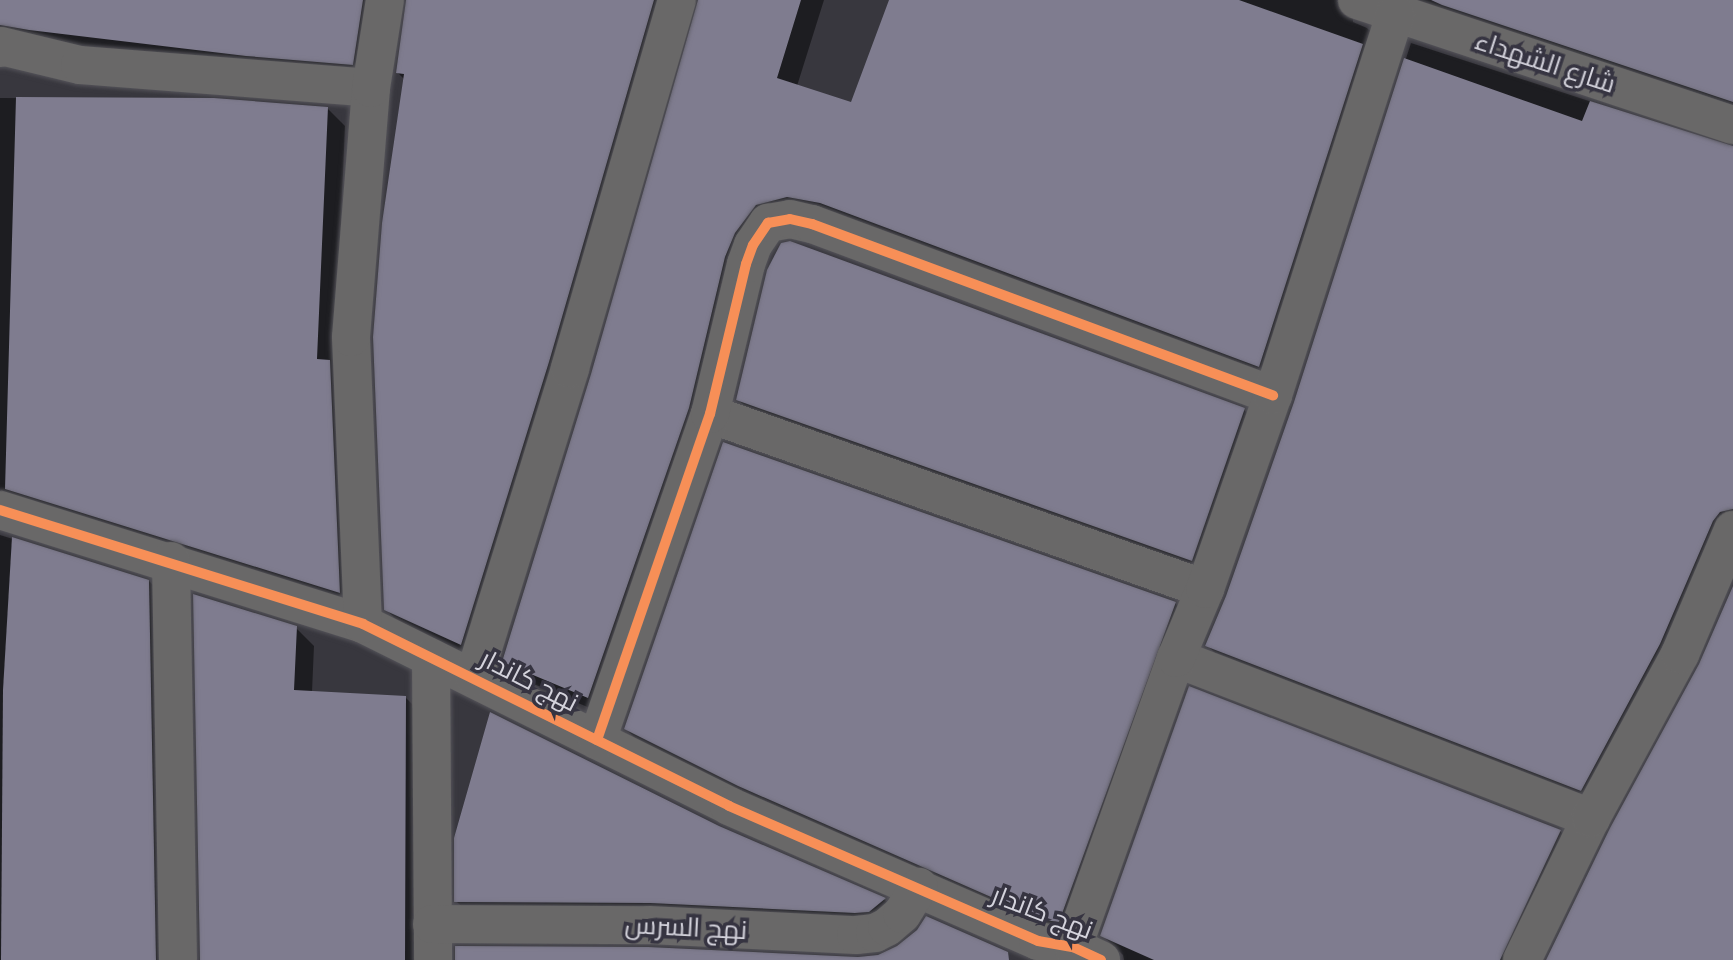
<!DOCTYPE html>
<meta charset="utf-8">
<style>
body{margin:0}
#map{position:relative;width:1733px;height:960px;overflow:hidden;background:#38373e;font-family:"Space Grotesk",Cairo,sans-serif}
div>[style]{position:absolute}
.shadow>*{inset:0;background:#0007}
.building>*{inset:0;background:#7f7c8f}
.roads{filter:drop-shadow(0 0 2px #55545a) drop-shadow(0 0 2px #55545a)}
.minor>*{height:38px;margin:-19px;padding:0 19px;transform-origin:19px;border-radius:19px;background:#696868}
.cycleway>*{height:10px;margin:-5px;padding:0 5px;transform-origin:5px;border-radius:5px;background:#f78f57}
span{translate:-50% -50%;white-space:nowrap;text-align:center;line-height:1.15;-webkit-text-stroke:7px #363441;paint-order:stroke}
.street-label{font-size:26px;color:#d4d3dc}
</style>
<div id="map">
<div class="shadow">
<div style="clip-path:polygon(0 0,391px 0,370px 82px,0 40px)"></div>
<div style="clip-path:polygon(408px 0,683px 0,479px 661px,404px 628px,386px 609px,405px 80px,397px 72px)"></div>
<div style="clip-path:polygon(700px 0,824px 0,797px 86px,852px 104px,890px 0,1363px 0,1353px 12px,1353px 22px,1367px 28px,1385px 46px,1277px 383px,774px 222px,606px 715px,522px 679px,504px 661px,593px 375px)"></div>
<div style="clip-path:polygon(1394px 0,1733px 0,1733px 113px)"></div>
<div style="clip-path:polygon(1411px 43px,1733px 148px,1733px 536px,1599px 807px,1225px 663px,1207px 645px,1227px 597px,1295px 402px)"></div>
<div style="clip-path:polygon(0 98px,214px 99px,327px 108px,345px 126px,335px 367px,357px 610px,0 516px)"></div>
<div style="clip-path:polygon(738px 399px,1244px 410px,1262px 427px,1209px 577px,755px 417px)"></div>
<div style="clip-path:polygon(0 535px,149px 581px,167px 599px,173px 960px,0 960px)"></div>
<div style="clip-path:polygon(1175px 603px,1192px 621px,1076px 939px,1016px 916px,643px 746px,626px 729px)"></div>
<div style="clip-path:polygon(296px 628px,314px 646px,312px 692px,405px 697px,423px 715px,422px 960px,202px 960px)"></div>
<div style="clip-path:polygon(719px 827px,885px 900px,902px 917px,474px 919px,456px 901px)"></div>
<div style="clip-path:polygon(1560px 831px,1578px 849px,1524px 960px,1124px 960px,1123px 955px,1102px 935px)"></div>
</div>
<div class="building">
<div style="clip-path:polygon(0 0,363px 0,353px 65px,246px 56px,29px 30px,0 25px)"></div>
<div style="clip-path:polygon(406px 0,654px 0,549px 362px,461px 645px,384px 610px,373px 337px,382px 223px,404px 74px,396px 73px)"></div>
<div style="clip-path:polygon(698px 0,801px 0,777px 78px,851px 102px,889px 0,1239px 0,1363px 44px,1259px 367px,820px 203px,787px 197px,756px 205px,735px 233px,725px 257px,689px 408px,588px 698px,502px 662px,591px 374px)"></div>
<div style="clip-path:polygon(1431px 0,1733px 0,1733px 102px,1442px 5px)"></div>
<div style="clip-path:polygon(1404px 58px,1582px 121px,1590px 101px,1733px 146px,1733px 509px,1720px 512px,1713px 521px,1660px 644px,1581px 791px,1205px 646px,1226px 596px,1294px 402px)"></div>
<div style="clip-path:polygon(16px 97px,214px 98px,328px 107px,317px 359px,330px 360px,340px 593px,5px 489px)"></div>
<div style="clip-path:polygon(790px 241px,1245px 408px,1192px 561px,736px 400px,767px 270px,781px 243px)"></div>
<div style="clip-path:polygon(723px 442px,1176px 602px,1059px 922px,1044px 920px,1000px 898px,1000px 901px,738px 786px,624px 729px)"></div>
<div style="clip-path:polygon(12px 537px,149px 580px,156px 960px,1px 960px,3px 690px)"></div>
<div style="clip-path:polygon(1733px 586px,1733px 960px,1546px 960px,1610px 828px,1699px 664px)"></div>
<div style="clip-path:polygon(193px 594px,297px 626px,294px 690px,406px 696px,405px 960px,200px 960px)"></div>
<div style="clip-path:polygon(1189px 686px,1561px 830px,1500px 960px,1154px 960px,1100px 936px)"></div>
<div style="clip-path:polygon(490px 712px,719px 826px,886px 898px,869px 912px,855px 913px,650px 903px,454px 902px,454px 838px)"></div>
<div style="clip-path:polygon(926px 916px,1008px 952px,1009px 960px,455px 960px,455px 946px,648px 947px,858px 957px,878px 955px,897px 946px,917px 930px)"></div>
</div>
<div class="roads">
<div class="minor">
<div style="left:1357px;top:0;width:396px;rotate:18.4deg"></div>
<div style="left:0;top:48px;width:2px;rotate:-63deg"></div>
<div style="left:1px;top:46px;width:81px;rotate:13.5deg"></div>
<div style="left:80px;top:65px;width:292px;rotate:4.5deg"></div>
<div style="left:710px;top:414px;width:525px;rotate:19.47deg"></div>
<div style="left:0;top:510px;width:380px;rotate:17.4deg"></div>
<div style="left:363px;top:624px;width:409px;rotate:26.4deg"></div>
<div style="left:729px;top:806px;width:337px;rotate:23.6deg"></div>
<div style="left:1038px;top:941px;width:36px;rotate:10deg"></div>
<div style="left:1073px;top:947px;width:31px;rotate:25deg"></div>
<div style="left:171px;top:561px;width:399px;rotate:89deg"></div>
<div style="left:363px;top:624px;width:287px;rotate:-92.4deg"></div>
<div style="left:351px;top:337px;width:250px;rotate:-85.4deg"></div>
<div style="left:371px;top:88px;width:89px;rotate:-81deg"></div>
<div style="left:431px;top:658px;width:302px;rotate:89.6deg"></div>
<div style="left:1176px;top:658px;width:445px;rotate:21.1deg"></div>
<div style="left:474px;top:677px;width:324px;rotate:-72.7deg"></div>
<div style="left:570px;top:368px;width:383px;rotate:-73.8deg"></div>
<div style="left:597px;top:740px;width:345px;rotate:-70.9deg"></div>
<div style="left:710px;top:414px;width:154px;rotate:-76.5deg"></div>
<div style="left:746px;top:264px;width:20px;rotate:-70deg"></div>
<div style="left:753px;top:245px;width:27px;rotate:-56deg"></div>
<div style="left:768px;top:223px;width:22px;rotate:-10deg"></div>
<div style="left:790px;top:219px;width:23px;rotate:13deg"></div>
<div style="left:812px;top:224px;width:492px;rotate:20.4deg"></div>
<div style="left:432px;top:924px;width:217px;rotate:0.3deg"></div>
<div style="left:649px;top:925px;width:207px;rotate:2.8deg"></div>
<div style="left:856px;top:935px;width:19px;rotate:-6deg"></div>
<div style="left:875px;top:933px;width:13px;rotate:-27deg"></div>
<div style="left:887px;top:927px;width:20px;rotate:-41deg"></div>
<div style="left:902px;top:914px;width:32px;rotate:-58deg"></div>
<div style="left:1073px;top:947px;width:307px;rotate:-70.4deg"></div>
<div style="left:1176px;top:658px;width:75px;rotate:-67.2deg"></div>
<div style="left:1205px;top:589px;width:206px;rotate:-70.7deg"></div>
<div style="left:1273px;top:395px;width:400px;rotate:-72.2deg"></div>
<div style="left:1522px;top:960px;width:158px;rotate:-64.1deg"></div>
<div style="left:1591px;top:818px;width:187px;rotate:-61.5deg"></div>
<div style="left:1680px;top:654px;width:135px;rotate:-66.9deg"></div>
</div>
</div>
<div class="cycleway">
<div style="left:0;top:510px;width:380px;rotate:17.4deg"></div>
<div style="left:363px;top:624px;width:409px;rotate:26.4deg"></div>
<div style="left:729px;top:806px;width:337px;rotate:23.6deg"></div>
<div style="left:1038px;top:941px;width:36px;rotate:10deg"></div>
<div style="left:1073px;top:947px;width:31px;rotate:25deg"></div>
<div style="left:597px;top:740px;width:345px;rotate:-70.9deg"></div>
<div style="left:710px;top:414px;width:154px;rotate:-76.5deg"></div>
<div style="left:746px;top:264px;width:20px;rotate:-70deg"></div>
<div style="left:753px;top:245px;width:27px;rotate:-56deg"></div>
<div style="left:768px;top:223px;width:22px;rotate:-10deg"></div>
<div style="left:790px;top:219px;width:23px;rotate:13deg"></div>
<div style="left:812px;top:224px;width:492px;rotate:20.4deg"></div>
</div>
<div class="street-label">
<span style="left:1545px;top:63px;rotate:18deg">شارع الشهداء</span>
<span style="left:529px;top:681px;rotate:27deg">نهج كاندار</span>
<span style="left:1042px;top:913px;rotate:21deg">نهج كاندار</span>
<span style="left:686px;top:928px;rotate:3deg">نهج السرس</span>
</div>
</div>
